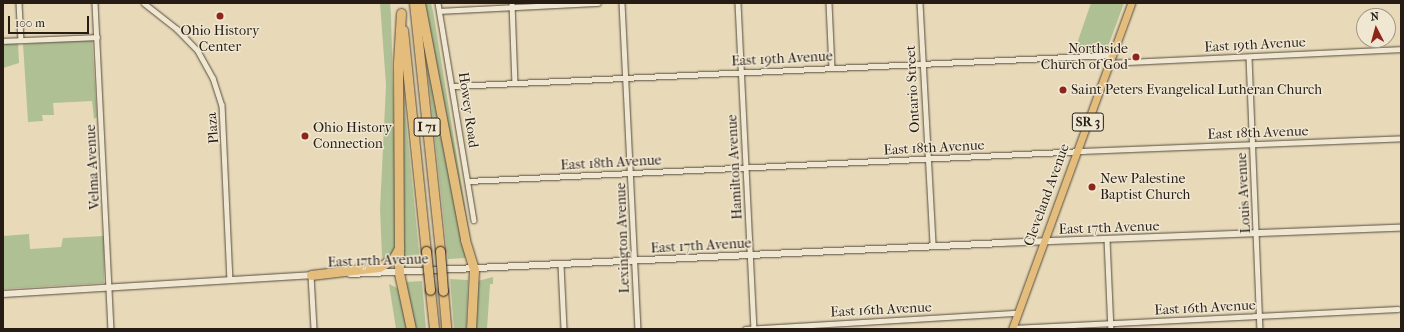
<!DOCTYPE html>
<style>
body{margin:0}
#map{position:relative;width:1404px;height:332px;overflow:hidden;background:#e8dab9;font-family:"IM FELL French Canon",serif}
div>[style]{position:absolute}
.green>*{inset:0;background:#afc194}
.roads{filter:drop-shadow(0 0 1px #564c3d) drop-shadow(0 0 1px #564c3d)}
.minor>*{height:4.5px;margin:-2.25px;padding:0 2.25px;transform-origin:2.25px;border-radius:2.25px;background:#f0e7d2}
.tertiary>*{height:6px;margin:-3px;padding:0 3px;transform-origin:3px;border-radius:3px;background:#f0e7d2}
.primary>*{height:7px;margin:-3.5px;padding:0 3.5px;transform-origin:3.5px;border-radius:3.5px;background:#e4bd7c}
.motorway>*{height:9px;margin:-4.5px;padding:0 4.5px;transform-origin:4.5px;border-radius:4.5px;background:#e4bd7c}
.bridges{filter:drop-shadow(0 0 1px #261c14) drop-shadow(0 0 1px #261c14)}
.motorway-bridge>*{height:9px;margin:-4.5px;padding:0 4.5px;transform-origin:4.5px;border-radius:4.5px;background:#e4bd7c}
.dots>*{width:11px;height:11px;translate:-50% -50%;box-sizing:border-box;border:2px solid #f0e7d2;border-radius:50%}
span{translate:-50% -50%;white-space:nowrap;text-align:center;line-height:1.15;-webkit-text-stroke:3px #f0e7d2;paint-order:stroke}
.shield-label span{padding:1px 3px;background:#f0e7d2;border:1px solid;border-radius:3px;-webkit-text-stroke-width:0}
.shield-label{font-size:13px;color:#261c14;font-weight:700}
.poi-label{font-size:14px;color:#261c14}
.right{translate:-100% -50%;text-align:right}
.left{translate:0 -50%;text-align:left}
.street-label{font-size:14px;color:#261c14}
.frame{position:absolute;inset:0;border:4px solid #261c14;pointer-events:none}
.north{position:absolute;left:1356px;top:8px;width:40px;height:40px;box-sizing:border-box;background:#f0e7d2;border:1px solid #9f9686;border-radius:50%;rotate:354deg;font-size:11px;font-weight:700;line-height:16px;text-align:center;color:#261c14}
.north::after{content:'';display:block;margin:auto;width:14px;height:18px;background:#8f2418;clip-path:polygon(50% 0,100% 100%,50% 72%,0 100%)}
.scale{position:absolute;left:8px;top:16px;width:81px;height:18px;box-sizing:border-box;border:2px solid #261c14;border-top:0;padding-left:5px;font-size:12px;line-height:14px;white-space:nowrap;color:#261c14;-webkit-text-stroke:3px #f0e7d2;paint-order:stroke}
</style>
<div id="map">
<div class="green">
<div style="clip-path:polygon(380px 3px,390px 3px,391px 14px,394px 128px,400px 241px,386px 264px,382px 256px,380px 209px,386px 85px)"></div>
<div style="clip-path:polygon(425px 3px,431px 3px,433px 11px,473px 255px)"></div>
<div style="clip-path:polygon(1091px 3px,1124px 3px,1106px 52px,1074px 52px)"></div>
<div style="clip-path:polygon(92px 40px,97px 117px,94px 119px,92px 101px,53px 103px,54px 115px,42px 115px,43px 121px,28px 122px,23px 44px)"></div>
<div style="clip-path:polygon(18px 43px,19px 63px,3px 68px,3px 44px)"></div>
<div style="clip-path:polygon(425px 46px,436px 100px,466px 258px,448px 259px)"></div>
<div style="clip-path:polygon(402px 78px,407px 130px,420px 261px,404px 262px)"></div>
<div style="clip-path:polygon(29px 234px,30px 249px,61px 247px,63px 238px,104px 236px,104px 283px,3px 289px,3px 236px)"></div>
<div style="clip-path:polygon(493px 277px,493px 284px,490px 284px,487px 329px,475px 329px,478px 281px)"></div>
<div style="clip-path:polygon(450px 279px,468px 280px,466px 329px,454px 329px)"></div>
<div style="clip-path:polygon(422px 281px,426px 329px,414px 329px,406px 282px)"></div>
<div style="clip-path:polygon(389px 284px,399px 289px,407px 329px,396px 329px)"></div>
</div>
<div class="roads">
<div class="minor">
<div style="left:19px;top:3px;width:37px;rotate:87deg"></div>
<div style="left:95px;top:3px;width:326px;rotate:87.2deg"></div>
<div style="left:144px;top:3px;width:42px;rotate:38.2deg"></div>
<div style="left:177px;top:29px;width:30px;rotate:46deg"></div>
<div style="left:198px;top:51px;width:31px;rotate:61deg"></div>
<div style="left:213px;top:78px;width:28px;rotate:72deg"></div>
<div style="left:222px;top:105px;width:175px;rotate:87.4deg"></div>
<div style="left:438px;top:3px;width:220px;rotate:80.6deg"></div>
<div style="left:512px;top:3px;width:80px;rotate:87.9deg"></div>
<div style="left:622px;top:3px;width:326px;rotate:87.2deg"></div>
<div style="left:738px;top:3px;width:326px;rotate:87.2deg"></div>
<div style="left:829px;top:3px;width:65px;rotate:87.4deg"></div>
<div style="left:920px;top:3px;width:243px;rotate:86.9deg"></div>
<div style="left:440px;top:11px;width:158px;rotate:-2.9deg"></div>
<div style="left:3px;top:41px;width:94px;rotate:-2.4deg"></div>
<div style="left:1249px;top:57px;width:272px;rotate:87.7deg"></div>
<div style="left:1109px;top:63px;width:292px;rotate:-2.7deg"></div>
<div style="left:454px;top:86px;width:659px;rotate:-2.7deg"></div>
<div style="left:468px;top:181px;width:616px;rotate:-2.79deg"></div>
<div style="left:1083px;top:151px;width:318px;rotate:-2.3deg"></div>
<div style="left:1107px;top:239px;width:90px;rotate:87.5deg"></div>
<div style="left:561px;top:265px;width:64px;rotate:87.3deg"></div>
<div style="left:311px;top:275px;width:54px;rotate:86.8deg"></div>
<div style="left:1012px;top:328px;width:386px;rotate:-2.8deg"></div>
<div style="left:745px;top:329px;width:273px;rotate:-3.4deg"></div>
</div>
<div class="tertiary">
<div style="left:350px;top:274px;width:653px;rotate:-2.72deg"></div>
<div style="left:1002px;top:243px;width:399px;rotate:-2.2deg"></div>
<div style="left:3px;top:294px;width:312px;rotate:-3.5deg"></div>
</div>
<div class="primary">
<div style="left:1012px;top:329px;width:347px;rotate:-69.9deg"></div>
</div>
<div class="motorway">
<div style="left:414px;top:3px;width:249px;rotate:84deg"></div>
<div style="left:420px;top:3px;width:241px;rotate:79.2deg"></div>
<div style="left:465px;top:240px;width:31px;rotate:73deg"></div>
<div style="left:474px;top:270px;width:59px;rotate:92.9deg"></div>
<div style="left:401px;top:13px;width:49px;rotate:93.5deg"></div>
<div style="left:398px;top:62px;width:211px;rotate:89.7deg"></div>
<div style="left:399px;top:273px;width:57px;rotate:77.9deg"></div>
<div style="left:403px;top:30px;width:222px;rotate:84.1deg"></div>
<div style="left:311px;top:275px;width:68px;rotate:-6.7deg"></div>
<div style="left:379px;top:267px;width:16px;rotate:-30deg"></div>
<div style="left:393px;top:259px;width:13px;rotate:-61deg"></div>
<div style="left:430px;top:290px;width:39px;rotate:84deg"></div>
<div style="left:443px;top:291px;width:38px;rotate:85deg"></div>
</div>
</div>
<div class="bridges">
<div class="motorway-bridge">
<div style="left:426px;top:251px;width:39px;rotate:84deg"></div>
<div style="left:440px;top:251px;width:40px;rotate:85.7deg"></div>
</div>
</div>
<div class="dots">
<div style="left:220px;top:16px;background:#8f2418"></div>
<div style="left:1136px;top:57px;background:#8f2418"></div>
<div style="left:1063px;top:90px;background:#8f2418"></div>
<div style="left:305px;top:136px;background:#8f2418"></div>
<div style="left:1092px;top:187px;background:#8f2418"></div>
</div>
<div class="shield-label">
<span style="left:1088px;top:122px">SR 3</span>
<span style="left:427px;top:127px">I 71</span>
</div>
<div class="poi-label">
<span style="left:220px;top:39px">Ohio History<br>Center</span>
<span class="right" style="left:1128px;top:57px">Northside<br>Church of God</span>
<span class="left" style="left:1071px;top:90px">Saint Peters Evangelical Lutheran Church</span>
<span class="left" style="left:313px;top:136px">Ohio History<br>Connection</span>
<span class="left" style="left:1100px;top:187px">New Palestine<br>Baptist Church</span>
</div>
<div class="street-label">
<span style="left:1255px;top:45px;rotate:-3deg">East 19th Avenue</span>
<span style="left:782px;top:59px;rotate:-3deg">East 19th Avenue</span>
<span style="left:913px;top:89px;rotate:-93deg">Ontario Street</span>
<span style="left:468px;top:110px;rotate:82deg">Howey Road</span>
<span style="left:213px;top:128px;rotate:-95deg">Plaza</span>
<span style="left:1258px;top:133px;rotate:-2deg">East 18th Avenue</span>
<span style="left:934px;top:148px;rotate:-3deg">East 18th Avenue</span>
<span style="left:611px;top:163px;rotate:-3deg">East 18th Avenue</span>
<span style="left:93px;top:167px;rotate:-93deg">Velma Avenue</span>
<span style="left:735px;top:167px;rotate:-93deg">Hamilton Avenue</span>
<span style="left:1244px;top:193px;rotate:-93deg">Louis Avenue</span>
<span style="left:1047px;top:195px;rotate:-70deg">Cleveland Avenue</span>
<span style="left:1109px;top:228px;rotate:-2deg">East 17th Avenue</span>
<span style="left:623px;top:238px;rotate:-92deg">Lexington Avenue</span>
<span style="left:701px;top:246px;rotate:-3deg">East 17th Avenue</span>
<span style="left:378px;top:261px;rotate:-2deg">East 17th Avenue</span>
<span style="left:1205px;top:308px;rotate:-3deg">East 16th Avenue</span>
<span style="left:881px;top:310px;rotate:-3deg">East 16th Avenue</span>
</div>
<div class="frame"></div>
<div class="north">N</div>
<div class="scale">100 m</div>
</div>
